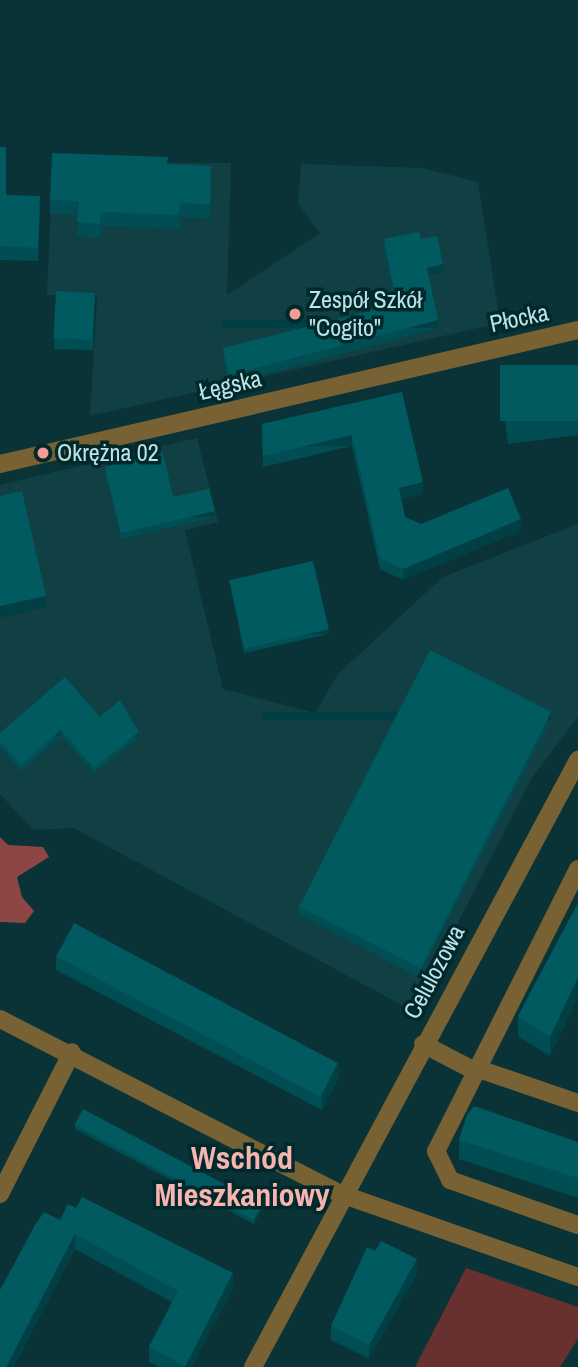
<!DOCTYPE html>
<meta charset="utf-8">
<style>
body{margin:0}
#map{position:relative;width:578px;height:1367px;overflow:hidden;background:#0a3337;font-family:"Archivo Narrow",sans-serif}
div>[style]{position:absolute}
.built>*{inset:0;background:#114044}
.green>*{inset:0;background:#67312f}
.forest>*{inset:0;background:#8d4644}
.minor>*{height:18px;margin:-9px;padding:0 9px;transform-origin:9px;border-radius:9px;background:#786132}
.tertiary>*{height:18px;margin:-9px;padding:0 9px;transform-origin:9px;border-radius:9px;background:#786132}
.wall>*{inset:0;background:#004d53}
.shaded-wall>*{inset:0;background:#003f43;transform-origin:0 0}
.building>*{inset:0;background:#005a60;transform-origin:0 0}
.dots>*{width:19px;height:19px;translate:-50% -50%;box-sizing:border-box;border:4px solid #00292c;border-radius:50%}
span{translate:-50% -50%;white-space:nowrap;text-align:center;line-height:1.15;-webkit-text-stroke:7px #00292c;paint-order:stroke}
.poi-label{font-size:24px;color:#bfe2e5}
.left{translate:0 -50%;text-align:left}
.street-label{font-size:24px;color:#bfe2e5}
.district-label{font-size:32px;color:#f8b4af;font-weight:700}
</style>
<div id="map">
<div class="built">
<div style="clip-path:polygon(53px 163px,231px 163px,227px 295px,320px 233px,298px 203px,301px 164px,422px 168px,478px 182px,500px 323px,90px 416px,97px 297px,47px 295px)"></div>
<div style="clip-path:polygon(197px 438px,218px 522px,185px 530px,223px 689px,315px 713px,338px 674px,443px 577px,578px 524px,578px 717px,531px 779px,413px 1011px,74px 828px,33px 830px,0 794px,0 485px)"></div>
</div>
<div class="green">
<div style="clip-path:polygon(466px 1268px,578px 1307px,578px 1339px,560px 1367px,415px 1367px)"></div>
</div>
<div class="forest">
<div style="clip-path:polygon(0 837px,8px 845px,43px 847px,49px 857px,17px 877px,22px 897px,34px 911px,25px 923px,0 922px)"></div>
</div>
<div class="minor">
<div style="left:578px;top:869px;width:316px;rotate:116.7deg"></div>
<div style="left:436px;top:1151px;width:32px;rotate:64deg"></div>
<div style="left:450px;top:1180px;width:136px;rotate:19.4deg"></div>
<div style="left:0;top:1019px;width:383px;rotate:27.2deg"></div>
<div style="left:341px;top:1194px;width:251px;rotate:19.3deg"></div>
<div style="left:423px;top:1044px;width:59px;rotate:27.4deg"></div>
<div style="left:476px;top:1068px;width:108px;rotate:18.9deg"></div>
<div style="left:0;top:1194px;width:159px;rotate:-63.1deg"></div>
<div style="left:253px;top:1367px;width:689px;rotate:-61.83deg"></div>
</div>
<div class="tertiary">
<div style="left:0;top:464px;width:593px;rotate:-13.05deg"></div>
</div>
<div class="wall">
<div style="clip-path:polygon(0 147px,6px 195px,40px 210px,38px 261px,0 260px)"></div>
<div style="clip-path:polygon(168px 164px,211px 180px,210px 218px,180px 217px,179px 229px,101px 226px,100px 238px,77px 236px,78px 215px,50px 214px,50px 200px)"></div>
<div style="clip-path:polygon(384px 239px,421px 239px,443px 273px,428px 275px,438px 328px,229px 384px,223px 356px,223px 348px,396px 304px,384px 247px)"></div>
<div style="clip-path:polygon(95px 293px,93px 350px,54px 349px,54px 338px)"></div>
<div style="clip-path:polygon(578px 365px,578px 435px,508px 444px,501px 390px,501px 375px)"></div>
<div style="clip-path:polygon(402px 392px,423px 494px,401px 499px,405px 517px,421px 524px,521px 531px,403px 580px,380px 569px,352px 446px,263px 467px,262px 424px)"></div>
<div style="clip-path:polygon(105px 467px,173px 497px,215px 517px,121px 539px,105px 473px)"></div>
<div style="clip-path:polygon(229px 579px,329px 634px,244px 653px)"></div>
<div style="clip-path:polygon(100px 717px,139px 737px,94px 773px,61px 736px,21px 771px,0 747px,0 733px)"></div>
<div style="clip-path:polygon(551px 720px,418px 977px,298px 914px,298px 906px)"></div>
<div style="clip-path:polygon(578px 903px,578px 997px,550px 1056px,518px 1036px,518px 1016px)"></div>
<div style="clip-path:polygon(56px 956px,339px 1077px,322px 1110px,56px 970px)"></div>
<div style="clip-path:polygon(75px 1125px,262px 1209px,254px 1224px,75px 1129px)"></div>
<div style="clip-path:polygon(459px 1140px,578px 1142px,578px 1198px,459px 1159px)"></div>
<div style="clip-path:polygon(60px 1220px,233px 1288px,192px 1367px,159px 1367px,149px 1362px,149px 1347px,172px 1302px,75px 1249px,14px 1367px,0 1367px)"></div>
<div style="clip-path:polygon(417px 1274px,369px 1359px,331px 1340px,331px 1326px)"></div>
</div>
<div class="shaded-wall">
<div style="clip-path:polygon(443px 264px,443px 273px,427px 276px,427px 268px)"></div>
<div style="left:438px;top:320px;width:8px;height:216px;rotate:90deg"></div>
<div style="left:352px;top:435px;width:11px;height:91px;rotate:90deg"></div>
<div style="clip-path:polygon(423px 482px,423px 494px,399px 499px,399px 488px)"></div>
<div style="left:215px;top:511px;width:6px;height:97px;rotate:90deg"></div>
<div style="clip-path:polygon(521px 519px,521px 531px,403px 580px,403px 569px)"></div>
<div style="clip-path:polygon(46px 596px,46px 607px,0 618px,0 606px)"></div>
<div style="left:329px;top:629px;width:5px;height:87px;rotate:90deg"></div>
<div style="left:551px;top:712px;width:8px;height:289px;rotate:90deg"></div>
<div style="left:61px;top:730px;width:6px;height:53px;rotate:90deg"></div>
<div style="left:139px;top:732px;width:5px;height:58px;rotate:90deg"></div>
<div style="clip-path:polygon(578px 977px,578px 997px,550px 1056px,550px 1037px)"></div>
<div style="clip-path:polygon(339px 1062px,339px 1077px,322px 1110px,322px 1095px)"></div>
<div style="clip-path:polygon(262px 1205px,262px 1209px,254px 1224px,254px 1220px)"></div>
<div style="clip-path:polygon(75px 1234px,75px 1249px,14px 1367px,6px 1367px)"></div>
<div style="clip-path:polygon(417px 1259px,417px 1274px,369px 1359px,369px 1345px)"></div>
<div style="clip-path:polygon(233px 1273px,233px 1288px,192px 1367px,185px 1367px)"></div>
</div>
<div class="building">
<div style="clip-path:polygon(0 147px,6px 147px,6px 195px,40px 196px,38px 248px,0 246px)"></div>
<div style="clip-path:polygon(52px 153px,168px 157px,167px 164px,211px 166px,210px 204px,180px 203px,179px 215px,101px 212px,100px 224px,77px 222px,79px 201px,50px 200px)"></div>
<div style="clip-path:polygon(419px 232px,421px 239px,437px 236px,443px 264px,427px 268px,438px 320px,229px 375px,223px 348px,397px 304px,384px 239px)"></div>
<div style="left:56px;top:291px;width:39px;height:47px;rotate:3deg"></div>
<div style="left:578px;top:365px;width:56px;height:78px;rotate:90deg"></div>
<div style="clip-path:polygon(402px 392px,423px 482px,399px 488px,405px 517px,421px 524px,508px 488px,521px 519px,403px 569px,380px 558px,352px 435px,263px 456px,262px 424px)"></div>
<div style="clip-path:polygon(163px 453px,173px 497px,209px 489px,215px 511px,121px 533px,105px 467px)"></div>
<div style="clip-path:polygon(22px 491px,46px 596px,0 606px,0 496px)"></div>
<div style="left:313px;top:561px;width:70px;height:86px;rotate:77deg"></div>
<div style="left:430px;top:650px;width:136px;height:288px;rotate:27deg"></div>
<div style="clip-path:polygon(65px 677px,100px 717px,120px 700px,139px 732px,94px 768px,61px 730px,21px 765px,0 742px,0 733px)"></div>
<div style="clip-path:polygon(578px 903px,578px 977px,550px 1037px,518px 1016px)"></div>
<div style="left:74px;top:923px;width:299px;height:38px;rotate:28deg"></div>
<div style="clip-path:polygon(474px 1106px,578px 1142px,578px 1178px,459px 1140px,467px 1115px)"></div>
<div style="left:83px;top:1109px;width:203px;height:18px;rotate:28deg"></div>
<div style="clip-path:polygon(82px 1197px,233px 1273px,185px 1366px,149px 1347px,178px 1291px,75px 1234px,6px 1367px,0 1367px,0 1290px,35px 1225px,44px 1212px,60px 1220px,68px 1204px,76px 1208px)"></div>
<div style="clip-path:polygon(381px 1241px,417px 1259px,369px 1345px,331px 1326px,367px 1247px,375px 1251px)"></div>
</div>
<div class="dots">
<div style="left:295px;top:314px;background:#f59b96"></div>
<div style="left:43px;top:453px;background:#f59b96"></div>
</div>
<div class="poi-label">
<span class="left" style="left:309px;top:314px">Zespół Szkół<br>"Cogito"</span>
<span class="left" style="left:57px;top:453px">Okrężna 02</span>
</div>
<div class="street-label">
<span style="left:519px;top:318px;rotate:-12deg">Płocka</span>
<span style="left:230px;top:385px;rotate:-13deg">Łęgska</span>
<span style="left:434px;top:972px;rotate:-62deg">Celulozowa</span>
</div>
<div class="district-label">
<span style="left:242px;top:1177px">Wschód<br>Mieszkaniowy</span>
</div>
</div>
